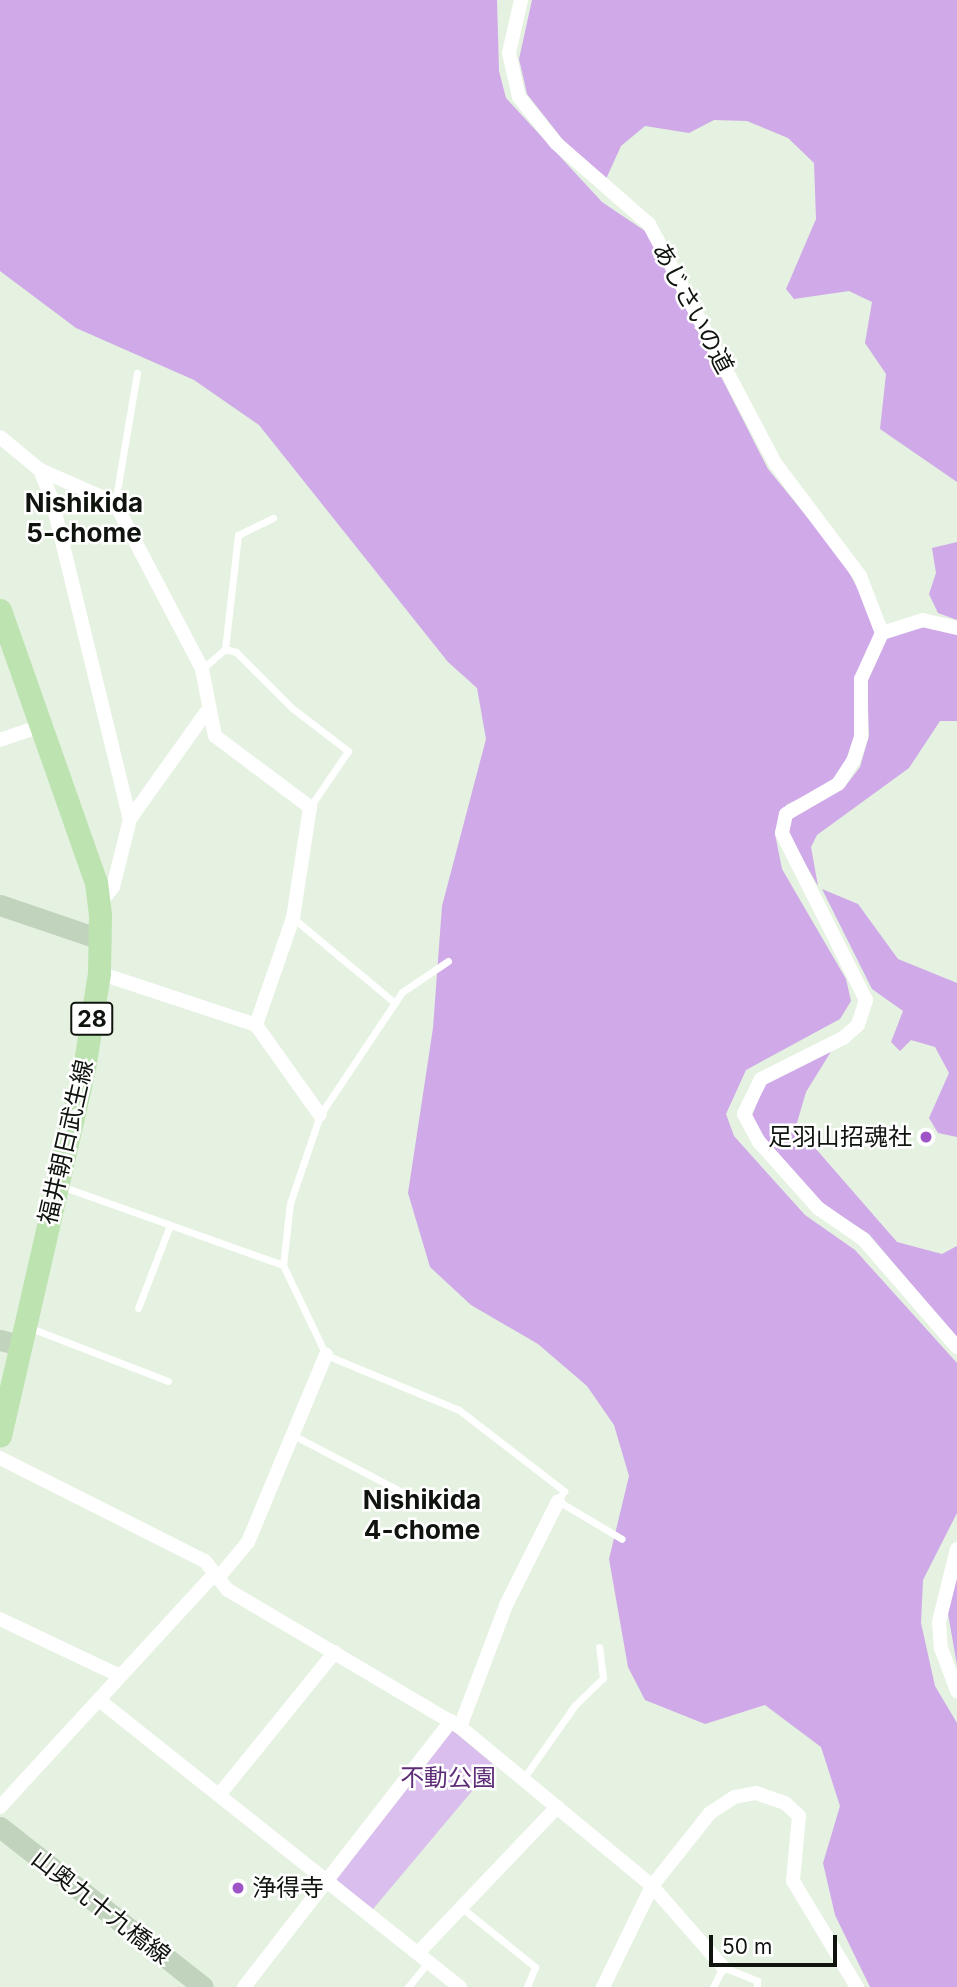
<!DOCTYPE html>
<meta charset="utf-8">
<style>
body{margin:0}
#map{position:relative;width:957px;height:1987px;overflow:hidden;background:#e5f1e1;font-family:Inter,"Noto Sans JP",sans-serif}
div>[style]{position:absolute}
.green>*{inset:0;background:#dabeed;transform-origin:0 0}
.forest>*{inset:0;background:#cfa9e8}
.lane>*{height:7px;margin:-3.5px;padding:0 3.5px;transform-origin:3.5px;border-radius:3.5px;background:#fff}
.street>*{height:14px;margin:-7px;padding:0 7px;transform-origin:7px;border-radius:7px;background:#fff}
.secondary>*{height:21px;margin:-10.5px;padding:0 10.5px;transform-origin:10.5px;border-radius:10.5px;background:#c2d3bd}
.primary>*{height:23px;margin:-11.5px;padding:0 11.5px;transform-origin:11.5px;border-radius:11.5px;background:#bde3b0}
.dots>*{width:19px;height:19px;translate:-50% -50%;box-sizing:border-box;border:4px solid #fff;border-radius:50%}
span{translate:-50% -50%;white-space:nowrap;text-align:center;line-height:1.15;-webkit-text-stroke:5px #fff;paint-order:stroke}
.shield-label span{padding:2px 5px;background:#fff;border:2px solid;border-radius:5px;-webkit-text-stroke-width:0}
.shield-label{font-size:23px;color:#0f140e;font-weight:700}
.street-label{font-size:24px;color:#0f140e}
.poi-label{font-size:24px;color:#0f140e}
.right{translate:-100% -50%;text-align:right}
.left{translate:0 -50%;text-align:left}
.park-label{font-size:24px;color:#5d2d77}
.neighbourhood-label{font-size:26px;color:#0f140e;font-weight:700}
.scale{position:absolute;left:709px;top:1935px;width:128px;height:32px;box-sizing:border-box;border:4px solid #0f140e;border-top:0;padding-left:9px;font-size:21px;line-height:24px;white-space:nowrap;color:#0f140e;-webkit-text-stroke:5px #fff;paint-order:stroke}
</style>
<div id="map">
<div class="green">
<div style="left:451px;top:1729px;width:56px;height:189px;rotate:40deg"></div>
</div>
<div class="forest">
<div style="clip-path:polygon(0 0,497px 0,499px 71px,506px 98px,602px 202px,648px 233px,768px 469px,843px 561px,864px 601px,877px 632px,866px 652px,858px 734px,845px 766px,829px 784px,786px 805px,775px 834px,782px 869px,846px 979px,851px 1001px,840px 1019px,746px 1070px,726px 1114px,734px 1136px,805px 1215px,855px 1250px,957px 1363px,957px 1513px,923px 1580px,921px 1623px,935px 1686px,957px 1723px,957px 1987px,870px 1987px,835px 1915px,823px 1863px,840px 1806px,821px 1747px,765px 1705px,705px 1724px,645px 1700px,628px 1667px,609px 1559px,629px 1476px,614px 1425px,587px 1386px,538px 1344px,471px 1305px,430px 1267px,408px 1193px,433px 1028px,442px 906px,486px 739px,477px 688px,448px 662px,259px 425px,194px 380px,76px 328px,0 271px)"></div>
<div style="clip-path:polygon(532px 0,957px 0,957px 482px,880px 429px,886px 374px,865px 343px,872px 302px,849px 291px,794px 299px,786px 289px,816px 219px,814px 163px,788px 138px,747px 121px,714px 120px,689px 133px,645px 126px,621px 146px,606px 179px,563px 140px,527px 94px,519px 59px)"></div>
<div style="clip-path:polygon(957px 542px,957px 620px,938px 613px,929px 594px,936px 573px,932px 548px)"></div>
<div style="clip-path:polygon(923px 625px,957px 633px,957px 721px,940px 721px,909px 768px,817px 835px,811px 847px,818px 886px,789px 835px,789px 820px,844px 788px,860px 767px,869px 736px,867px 679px,886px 638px)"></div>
<div style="clip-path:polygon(822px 889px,858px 904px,898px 959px,957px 983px,957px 1137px,938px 1133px,929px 1118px,949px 1073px,935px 1047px,911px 1040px,900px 1051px,891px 1042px,903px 1011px,872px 989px)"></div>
<div style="clip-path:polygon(832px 1050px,806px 1092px,796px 1126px,897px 1242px,942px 1254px,957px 1246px,957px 1338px,869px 1234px,822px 1204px,750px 1121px,765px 1083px)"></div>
<div style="clip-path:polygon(957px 1567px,957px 1665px,947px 1608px)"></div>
</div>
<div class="lane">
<div style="left:115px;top:503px;width:132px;rotate:-80.4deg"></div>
<div style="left:225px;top:649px;width:115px;rotate:-83.5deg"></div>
<div style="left:238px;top:535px;width:39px;rotate:-26deg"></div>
<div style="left:202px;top:669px;width:30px;rotate:-41deg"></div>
<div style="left:225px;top:649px;width:11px;rotate:15deg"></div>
<div style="left:236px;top:652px;width:79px;rotate:45deg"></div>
<div style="left:292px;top:708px;width:71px;rotate:37.5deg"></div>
<div style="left:348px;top:751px;width:68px;rotate:124.2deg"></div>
<div style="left:293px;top:918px;width:133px;rotate:39.8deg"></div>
<div style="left:448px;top:961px;width:55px;rotate:146deg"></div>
<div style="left:402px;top:992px;width:148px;rotate:123.7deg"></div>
<div style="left:320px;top:1115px;width:93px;rotate:108.8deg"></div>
<div style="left:290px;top:1203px;width:62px;rotate:96.4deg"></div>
<div style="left:283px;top:1265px;width:100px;rotate:64.5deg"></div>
<div style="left:326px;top:1355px;width:144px;rotate:22.5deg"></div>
<div style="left:459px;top:1410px;width:133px;rotate:37.6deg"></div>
<div style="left:564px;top:1491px;width:12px;rotate:121deg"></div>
<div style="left:558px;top:1501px;width:74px;rotate:30.7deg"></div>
<div style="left:61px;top:1186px;width:236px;rotate:19.6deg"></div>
<div style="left:138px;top:1308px;width:89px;rotate:-68.9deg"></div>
<div style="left:28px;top:1327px;width:150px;rotate:21.1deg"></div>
<div style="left:293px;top:1435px;width:142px;rotate:27.6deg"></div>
<div style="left:523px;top:1779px;width:90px;rotate:-54.9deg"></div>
<div style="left:575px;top:1705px;width:39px;rotate:-44deg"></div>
<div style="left:603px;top:1678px;width:31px;rotate:-97deg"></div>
<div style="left:462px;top:1908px;width:94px;rotate:38.9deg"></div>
<div style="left:535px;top:1967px;width:22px;rotate:112deg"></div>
<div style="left:408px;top:1987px;width:32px;rotate:-51deg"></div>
<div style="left:713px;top:1987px;width:22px;rotate:-63deg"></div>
<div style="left:723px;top:1967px;width:37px;rotate:22deg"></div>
<div style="left:757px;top:1981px;width:6px;rotate:90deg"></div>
</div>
<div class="street">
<div style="left:521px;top:0;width:54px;rotate:102.8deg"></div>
<div style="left:509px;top:53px;width:45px;rotate:77.2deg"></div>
<div style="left:519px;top:97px;width:59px;rotate:51.2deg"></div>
<div style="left:556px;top:143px;width:123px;rotate:41.1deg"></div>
<div style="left:649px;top:224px;width:270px;rotate:62.2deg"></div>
<div style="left:775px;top:463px;width:141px;rotate:53deg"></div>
<div style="left:860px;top:576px;width:61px;rotate:68.9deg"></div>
<div style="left:0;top:437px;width:52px;rotate:39.5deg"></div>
<div style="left:40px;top:470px;width:32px;rotate:68deg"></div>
<div style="left:52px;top:500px;width:328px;rotate:76.3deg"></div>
<div style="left:130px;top:819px;width:70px;rotate:104deg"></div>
<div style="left:113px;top:887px;width:23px;rotate:128deg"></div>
<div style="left:40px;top:470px;width:82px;rotate:23.7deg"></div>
<div style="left:115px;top:503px;width:187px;rotate:62.3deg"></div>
<div style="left:202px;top:669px;width:68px;rotate:79deg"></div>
<div style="left:215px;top:736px;width:119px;rotate:36.8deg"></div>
<div style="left:310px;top:807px;width:112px;rotate:98.7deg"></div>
<div style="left:293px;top:918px;width:113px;rotate:109.1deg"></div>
<div style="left:957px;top:628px;width:35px;rotate:-167deg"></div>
<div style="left:923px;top:620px;width:43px;rotate:162.4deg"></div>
<div style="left:882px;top:633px;width:51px;rotate:114.5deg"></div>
<div style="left:861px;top:679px;width:58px;rotate:90deg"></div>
<div style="left:861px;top:737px;width:25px;rotate:108deg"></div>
<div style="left:853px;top:761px;width:27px;rotate:123deg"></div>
<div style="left:838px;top:784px;width:60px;rotate:150deg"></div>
<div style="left:786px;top:814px;width:19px;rotate:102deg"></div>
<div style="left:782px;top:833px;width:187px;rotate:63.3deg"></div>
<div style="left:866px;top:1000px;width:26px;rotate:108deg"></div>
<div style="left:858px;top:1025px;width:20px;rotate:139deg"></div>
<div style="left:843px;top:1038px;width:92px;rotate:153.4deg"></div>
<div style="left:761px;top:1079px;width:39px;rotate:116deg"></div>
<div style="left:744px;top:1114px;width:32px;rotate:62deg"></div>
<div style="left:759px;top:1142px;width:89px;rotate:48.2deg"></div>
<div style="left:818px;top:1208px;width:55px;rotate:34.6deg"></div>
<div style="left:863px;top:1239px;width:143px;rotate:49deg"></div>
<div style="left:0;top:740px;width:43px;rotate:-18.9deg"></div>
<div style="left:130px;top:819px;width:133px;rotate:-54.5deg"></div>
<div style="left:99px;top:973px;width:165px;rotate:18.3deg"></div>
<div style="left:256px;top:1025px;width:110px;rotate:54.6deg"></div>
<div style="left:0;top:1458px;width:229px;rotate:26.7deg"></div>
<div style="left:205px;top:1561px;width:37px;rotate:52deg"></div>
<div style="left:228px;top:1590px;width:269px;rotate:30.6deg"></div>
<div style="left:460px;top:1727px;width:249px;rotate:39.6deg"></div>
<div style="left:652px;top:1886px;width:108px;rotate:48.8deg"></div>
<div style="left:957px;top:1549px;width:75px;rotate:103.9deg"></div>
<div style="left:939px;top:1622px;width:26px;rotate:86deg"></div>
<div style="left:941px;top:1648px;width:46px;rotate:69.6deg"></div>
<div style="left:218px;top:1578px;width:47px;rotate:-50.2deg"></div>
<div style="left:248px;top:1542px;width:203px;rotate:-67.4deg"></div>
<div style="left:0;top:1619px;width:133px;rotate:25.4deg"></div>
<div style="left:99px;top:1700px;width:461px;rotate:38.5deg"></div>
<div style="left:460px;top:1727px;width:130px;rotate:-69.3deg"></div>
<div style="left:506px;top:1605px;width:116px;rotate:-63.4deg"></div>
<div style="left:219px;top:1795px;width:184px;rotate:-51deg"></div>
<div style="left:0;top:1807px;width:316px;rotate:-47.4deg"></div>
<div style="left:418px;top:1953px;width:202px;rotate:-46.4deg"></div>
<div style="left:244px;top:1987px;width:337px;rotate:-52.1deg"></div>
<div style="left:603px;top:1987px;width:112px;rotate:-64.1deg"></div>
<div style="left:652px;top:1886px;width:93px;rotate:-51.5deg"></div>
<div style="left:710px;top:1813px;width:30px;rotate:-33deg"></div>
<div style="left:735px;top:1797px;width:21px;rotate:-11deg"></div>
<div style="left:756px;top:1793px;width:31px;rotate:19deg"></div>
<div style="left:785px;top:1803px;width:19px;rotate:43deg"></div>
<div style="left:799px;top:1816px;width:65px;rotate:95.3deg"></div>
<div style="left:793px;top:1881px;width:124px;rotate:58.9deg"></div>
</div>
<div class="secondary">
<div style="left:0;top:905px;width:106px;rotate:18.8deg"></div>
<div style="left:0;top:1340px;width:21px;rotate:14deg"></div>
<div style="left:0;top:1827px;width:258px;rotate:38.2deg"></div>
</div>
<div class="primary">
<div style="left:0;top:610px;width:288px;rotate:70.6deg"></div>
<div style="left:96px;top:882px;width:33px;rotate:83deg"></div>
<div style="left:100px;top:915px;width:58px;rotate:91deg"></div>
<div style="left:99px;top:973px;width:97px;rotate:98.9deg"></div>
<div style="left:84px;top:1069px;width:376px;rotate:102.9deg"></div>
</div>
<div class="dots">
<div style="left:926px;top:1137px;background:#9e54c7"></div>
<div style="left:238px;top:1888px;background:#9e54c7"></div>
</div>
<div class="shield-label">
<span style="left:92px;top:1019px">28</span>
</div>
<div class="street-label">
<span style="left:693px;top:308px;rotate:62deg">あじさいの道</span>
<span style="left:66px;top:1142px;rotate:-77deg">福井朝日武生線</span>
<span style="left:101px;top:1907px;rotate:38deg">山奥九十九橋線</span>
</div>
<div class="poi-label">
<span class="right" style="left:912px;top:1137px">足羽山招魂社</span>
<span class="left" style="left:252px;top:1888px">浄得寺</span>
</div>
<div class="park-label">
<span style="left:448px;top:1778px">不動公園</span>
</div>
<div class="neighbourhood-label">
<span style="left:84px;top:518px">Nishikida<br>5-chome</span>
<span style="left:422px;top:1515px">Nishikida<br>4-chome</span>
</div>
<div class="scale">50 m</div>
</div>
